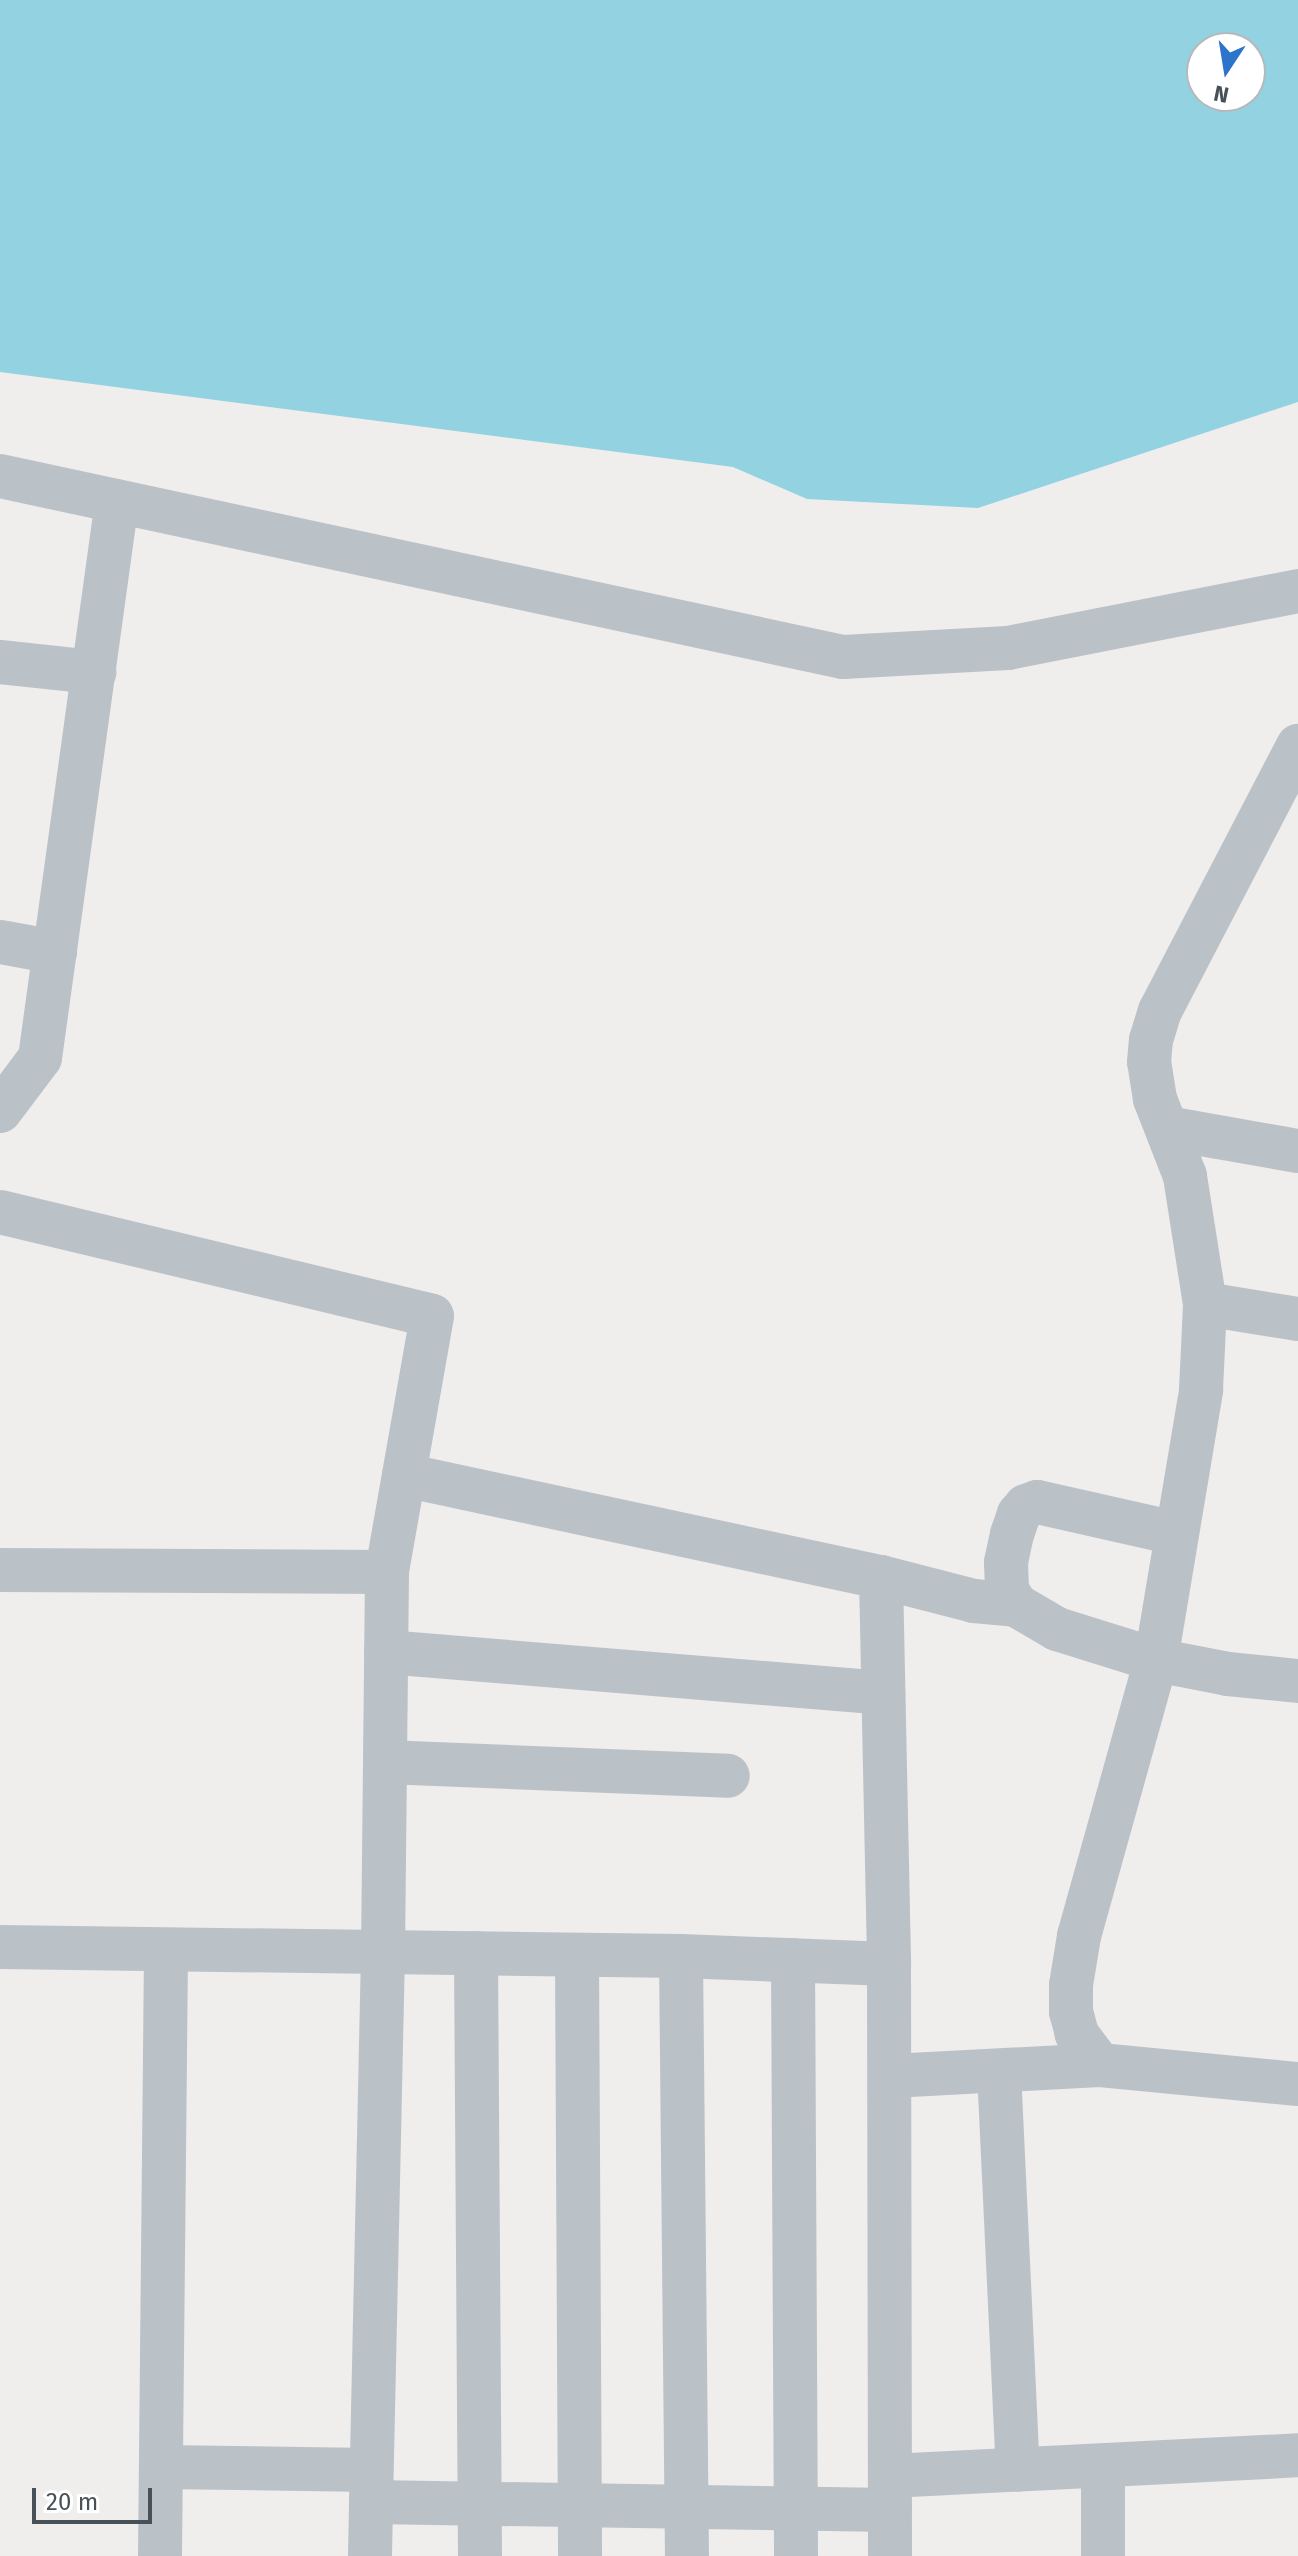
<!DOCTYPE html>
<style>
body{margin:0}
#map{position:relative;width:1298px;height:2556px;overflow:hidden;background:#f0eded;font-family:"Fira Sans",sans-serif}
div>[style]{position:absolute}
.water>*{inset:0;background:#92d2e1}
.street>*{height:44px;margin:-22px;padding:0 22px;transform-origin:22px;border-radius:22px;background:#bac2c8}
span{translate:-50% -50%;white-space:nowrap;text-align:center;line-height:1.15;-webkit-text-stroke:7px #fff;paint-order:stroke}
.north{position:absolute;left:1186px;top:32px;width:80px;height:80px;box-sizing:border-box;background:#fff;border:2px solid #b6b9bc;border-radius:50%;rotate:192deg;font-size:22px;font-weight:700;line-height:32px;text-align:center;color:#485158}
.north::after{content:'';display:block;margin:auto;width:28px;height:36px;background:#2d75ca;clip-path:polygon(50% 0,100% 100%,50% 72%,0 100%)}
.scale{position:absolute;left:32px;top:2488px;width:120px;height:36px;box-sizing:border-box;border:4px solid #485158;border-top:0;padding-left:10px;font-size:24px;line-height:28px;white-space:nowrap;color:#485158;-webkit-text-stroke:6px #fff;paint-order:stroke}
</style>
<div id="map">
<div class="water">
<div style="clip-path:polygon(evenodd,0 0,1298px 0,1298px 402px,978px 508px,807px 499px,733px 467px,0 372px,0 0,1202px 48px,1250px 48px,1250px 96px,1202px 96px,1202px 48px)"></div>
</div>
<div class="street">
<div style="left:0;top:476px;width:862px;rotate:12.12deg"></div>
<div style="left:843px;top:657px;width:165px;rotate:-3.1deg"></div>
<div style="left:1008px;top:648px;width:296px;rotate:-11.1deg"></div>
<div style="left:0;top:662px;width:95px;rotate:6.1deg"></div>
<div style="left:0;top:942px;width:56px;rotate:10.3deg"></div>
<div style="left:0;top:1111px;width:66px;rotate:-53deg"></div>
<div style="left:40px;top:1058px;width:562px;rotate:-82.13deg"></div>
<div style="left:1167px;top:1128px;width:133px;rotate:10deg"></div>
<div style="left:0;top:1212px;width:444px;rotate:13.5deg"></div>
<div style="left:432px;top:1316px;width:260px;rotate:100deg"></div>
<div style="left:1205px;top:1304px;width:94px;rotate:9.2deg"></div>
<div style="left:404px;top:1475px;width:488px;rotate:12.1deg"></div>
<div style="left:881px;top:1577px;width:387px;rotate:88.8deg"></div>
<div style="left:1175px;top:1533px;width:141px;rotate:-167.3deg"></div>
<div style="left:1037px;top:1502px;width:12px;rotate:160deg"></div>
<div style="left:1026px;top:1506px;width:11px;rotate:131deg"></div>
<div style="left:1019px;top:1514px;width:21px;rotate:109deg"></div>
<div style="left:1012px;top:1534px;width:29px;rotate:102deg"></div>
<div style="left:1006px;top:1562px;width:28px;rotate:88deg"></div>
<div style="left:1007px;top:1590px;width:17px;rotate:59deg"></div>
<div style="left:1016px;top:1605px;width:48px;rotate:30.3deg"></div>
<div style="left:1057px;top:1629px;width:104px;rotate:17.4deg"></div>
<div style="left:1156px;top:1660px;width:73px;rotate:11deg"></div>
<div style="left:1228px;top:1674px;width:70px;rotate:5.7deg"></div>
<div style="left:0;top:1570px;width:387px;rotate:0.3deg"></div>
<div style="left:387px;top:1572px;width:381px;rotate:90.6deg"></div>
<div style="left:383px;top:1953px;width:549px;rotate:91.25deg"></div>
<div style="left:371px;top:2502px;width:519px;rotate:0.88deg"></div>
<div style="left:881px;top:1577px;width:96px;rotate:14.5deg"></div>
<div style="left:974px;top:1601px;width:42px;rotate:5.4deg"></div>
<div style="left:386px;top:1652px;width:499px;rotate:4.7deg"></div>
<div style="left:385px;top:1762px;width:343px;rotate:2.3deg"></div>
<div style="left:0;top:1947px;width:681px;rotate:0.76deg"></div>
<div style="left:681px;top:1956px;width:208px;rotate:2.2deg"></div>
<div style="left:889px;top:1964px;width:592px;rotate:89.9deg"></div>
<div style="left:476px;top:1953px;width:603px;rotate:89.62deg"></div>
<div style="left:577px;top:1955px;width:601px;rotate:89.71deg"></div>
<div style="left:681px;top:1956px;width:600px;rotate:89.43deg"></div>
<div style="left:793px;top:1960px;width:596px;rotate:89.71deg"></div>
<div style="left:1100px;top:2065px;width:39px;rotate:-127deg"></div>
<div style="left:1077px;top:2034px;width:23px;rotate:-105deg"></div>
<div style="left:1071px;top:2012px;width:27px;rotate:-90deg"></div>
<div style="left:1071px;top:1985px;width:50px;rotate:-80.7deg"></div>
<div style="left:1079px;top:1936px;width:287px;rotate:-74.4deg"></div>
<div style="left:1156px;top:1660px;width:274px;rotate:-80.5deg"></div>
<div style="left:1201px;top:1390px;width:86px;rotate:-87.3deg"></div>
<div style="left:1205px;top:1304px;width:130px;rotate:-98.9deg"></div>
<div style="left:1185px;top:1176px;width:83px;rotate:-111.3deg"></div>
<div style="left:1155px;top:1099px;width:37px;rotate:-99deg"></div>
<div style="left:1149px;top:1062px;width:22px;rotate:-85deg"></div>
<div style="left:1151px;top:1040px;width:30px;rotate:-73deg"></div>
<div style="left:1160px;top:1011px;width:299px;rotate:-62.5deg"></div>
<div style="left:999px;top:2071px;width:399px;rotate:87.3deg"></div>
<div style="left:891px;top:2076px;width:209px;rotate:-3deg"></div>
<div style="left:1100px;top:2065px;width:199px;rotate:5.5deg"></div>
<div style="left:161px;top:2467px;width:210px;rotate:0.8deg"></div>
<div style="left:890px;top:2476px;width:409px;rotate:-2.9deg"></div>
<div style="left:160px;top:2556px;width:606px;rotate:-89.43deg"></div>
<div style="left:370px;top:2556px;width:54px;rotate:-88.9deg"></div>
<div style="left:1103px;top:2556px;width:90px;rotate:-90deg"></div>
</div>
<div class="north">N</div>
<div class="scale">20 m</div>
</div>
